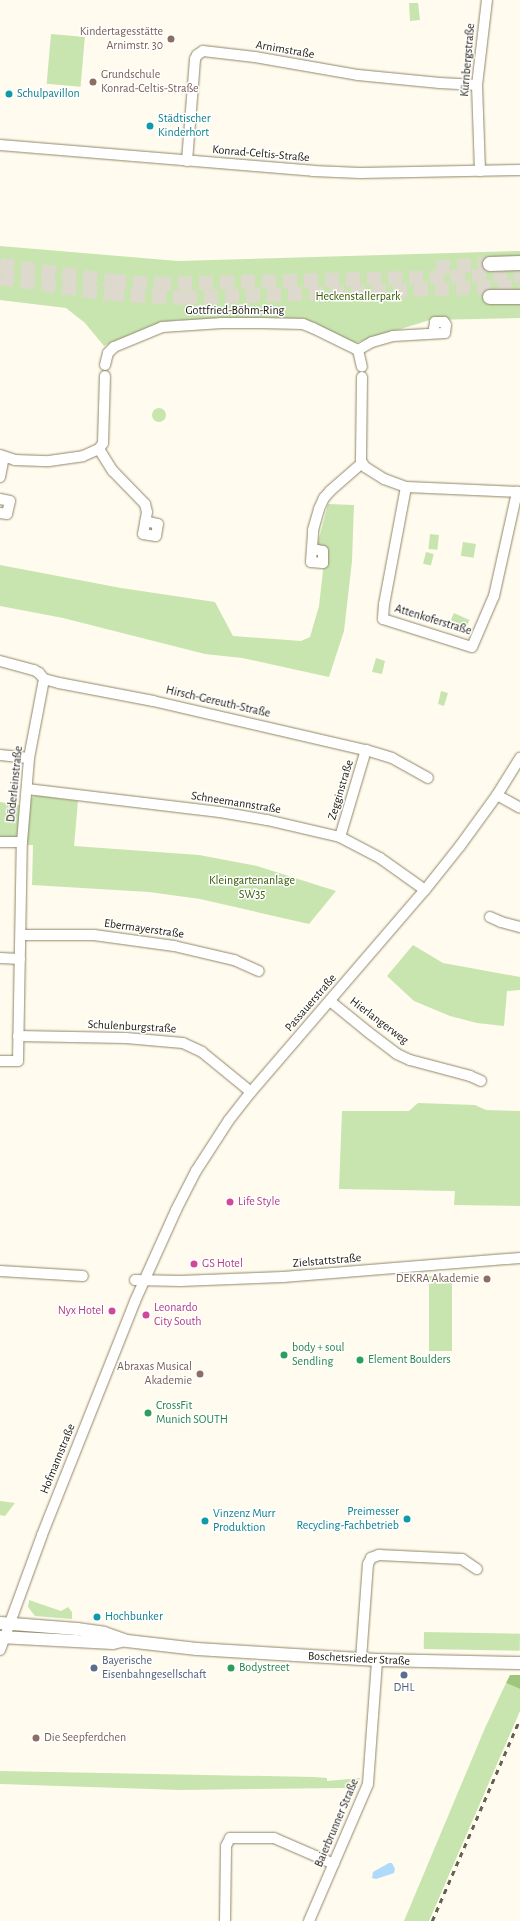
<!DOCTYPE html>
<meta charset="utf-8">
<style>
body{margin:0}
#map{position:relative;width:520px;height:1921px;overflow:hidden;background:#fffbee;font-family:"Alegreya Sans",sans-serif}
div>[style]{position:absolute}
.green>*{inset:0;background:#c8e5b0;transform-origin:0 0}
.round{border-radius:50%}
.forest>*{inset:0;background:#9fc67b}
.water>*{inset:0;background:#aedafc}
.highway-tunnel>*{height:14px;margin-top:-7px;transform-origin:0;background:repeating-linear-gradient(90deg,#ddd9cc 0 14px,transparent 0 21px)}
.roads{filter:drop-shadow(0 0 1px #908769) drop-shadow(0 0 1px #908769)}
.minor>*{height:10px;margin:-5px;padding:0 5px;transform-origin:5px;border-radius:5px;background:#fff}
.major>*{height:12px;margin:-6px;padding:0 6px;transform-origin:6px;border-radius:6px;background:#fff}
.highway>*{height:14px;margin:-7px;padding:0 7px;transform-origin:7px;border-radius:7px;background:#fff}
.rail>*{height:2.5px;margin-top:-1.25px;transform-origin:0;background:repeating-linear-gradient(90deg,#646154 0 5px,transparent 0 10px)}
.dots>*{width:11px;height:11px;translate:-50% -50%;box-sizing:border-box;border:2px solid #fff;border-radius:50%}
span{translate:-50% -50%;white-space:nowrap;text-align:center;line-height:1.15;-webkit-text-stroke:3px #fff;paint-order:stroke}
.education-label{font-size:12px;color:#785e54}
.right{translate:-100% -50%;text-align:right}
.left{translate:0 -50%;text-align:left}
.street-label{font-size:12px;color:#1b180c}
.culture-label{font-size:12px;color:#0d838f}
.park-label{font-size:12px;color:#335600}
.hotel-label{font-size:12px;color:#b23c85}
.leisure-label{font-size:12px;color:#27864d}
.service-label{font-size:12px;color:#4e5e75}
</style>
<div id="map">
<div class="green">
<div style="clip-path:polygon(409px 3px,418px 3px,420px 20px,410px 21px)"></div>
<div style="left:51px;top:34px;width:34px;height:50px;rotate:5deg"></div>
<div style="clip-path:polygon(0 246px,178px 261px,520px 251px,520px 318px,430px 320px,355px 343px,302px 318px,177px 320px,151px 326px,104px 346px,85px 323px,66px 308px,0 300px)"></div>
<div class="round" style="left:152px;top:408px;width:14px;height:14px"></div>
<div style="clip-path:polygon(328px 504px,354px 505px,352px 561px,344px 631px,329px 677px,242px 658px,205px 654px,63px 618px,0 606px,0 565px,121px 588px,215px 602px,233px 636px,301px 641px,310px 637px,319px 606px,325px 553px,317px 546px)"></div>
<div style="left:430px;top:534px;width:9px;height:15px;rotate:6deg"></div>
<div style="left:463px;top:542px;width:13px;height:14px;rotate:9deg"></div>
<div style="left:426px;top:552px;width:8px;height:12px;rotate:14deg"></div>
<div style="left:454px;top:613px;width:17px;height:8px;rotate:24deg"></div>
<div style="clip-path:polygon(376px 658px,385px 661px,382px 674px,372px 672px)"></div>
<div style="clip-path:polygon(441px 691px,448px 693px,444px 706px,438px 704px)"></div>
<div style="clip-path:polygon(35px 795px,78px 801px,74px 846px,199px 855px,257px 866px,336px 891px,309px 924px,200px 899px,149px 892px,32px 885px,33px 845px,26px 845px,30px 799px)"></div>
<div style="clip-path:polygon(0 802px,24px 806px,17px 838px,0 837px)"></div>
<div style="clip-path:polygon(413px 945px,443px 963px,520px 977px,520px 990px,507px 991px,504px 1026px,477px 1023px,450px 1016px,414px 1001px,387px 976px)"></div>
<div style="clip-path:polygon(418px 1103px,475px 1105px,486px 1110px,520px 1111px,520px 1206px,454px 1205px,455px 1191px,339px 1189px,342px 1111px,409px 1111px)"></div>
<div style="left:429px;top:1276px;width:23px;height:75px"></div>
<div style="clip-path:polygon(0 1501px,15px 1503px,5px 1516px,0 1515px)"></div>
<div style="clip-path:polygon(29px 1600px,61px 1611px,68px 1607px,72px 1612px,72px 1619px,35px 1616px,28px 1607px)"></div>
<div style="left:424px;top:1632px;width:96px;height:17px;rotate:1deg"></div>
<div style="clip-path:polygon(506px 1683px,520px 1689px,520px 1711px,429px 1921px,404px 1921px,485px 1728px)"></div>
<div style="clip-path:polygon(0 1771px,314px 1777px,327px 1778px,327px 1781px,360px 1778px,355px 1791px,345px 1788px,180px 1790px,0 1784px)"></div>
</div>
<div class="forest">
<div style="clip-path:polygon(510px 1675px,520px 1675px,520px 1689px,506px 1683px)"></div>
</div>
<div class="water">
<div style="clip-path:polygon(389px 1863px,392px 1863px,395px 1869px,394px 1873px,376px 1879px,372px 1878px,373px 1872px)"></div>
</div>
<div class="highway-tunnel">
<div style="left:0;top:265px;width:113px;rotate:8.1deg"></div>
<div style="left:112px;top:281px;width:45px;rotate:3.8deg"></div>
<div style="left:157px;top:284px;width:363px;rotate:-1.4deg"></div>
<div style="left:436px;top:268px;width:54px;rotate:-4.2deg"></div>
<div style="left:0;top:278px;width:111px;rotate:8.3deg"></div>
<div style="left:110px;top:294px;width:73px;rotate:3.1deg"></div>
<div style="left:183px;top:298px;width:337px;rotate:-2deg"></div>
</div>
<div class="roads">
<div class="minor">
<div style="left:0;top:145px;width:314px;rotate:4.7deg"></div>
<div style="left:313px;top:171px;width:47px;rotate:2.4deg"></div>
<div style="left:360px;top:173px;width:160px;rotate:-1.1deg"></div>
<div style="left:187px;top:161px;width:102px;rotate:-85.5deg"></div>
<div style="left:195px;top:59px;width:4px;rotate:-63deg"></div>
<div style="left:197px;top:55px;width:7px;rotate:-34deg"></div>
<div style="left:203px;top:51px;width:52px;rotate:6.6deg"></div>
<div style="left:255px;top:57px;width:105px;rotate:9.9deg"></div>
<div style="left:358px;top:75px;width:82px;rotate:5.6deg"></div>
<div style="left:440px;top:83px;width:37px;rotate:3deg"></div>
<div style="left:480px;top:171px;width:86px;rotate:-92deg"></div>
<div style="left:477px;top:85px;width:86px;rotate:-83.3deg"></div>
<div style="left:358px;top:350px;width:16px;rotate:-30deg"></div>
<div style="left:372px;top:342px;width:22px;rotate:-16deg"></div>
<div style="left:393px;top:336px;width:52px;rotate:-3.3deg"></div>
<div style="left:445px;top:333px;width:8px;rotate:-83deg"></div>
<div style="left:446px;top:325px;width:4px;rotate:-124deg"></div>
<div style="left:444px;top:322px;width:9px;rotate:180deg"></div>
<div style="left:435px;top:322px;width:7px;rotate:98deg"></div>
<div style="left:434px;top:329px;width:4px;rotate:63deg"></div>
<div style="left:105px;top:365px;width:12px;rotate:-76deg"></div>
<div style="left:108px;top:353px;width:8px;rotate:-45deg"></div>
<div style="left:114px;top:347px;width:52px;rotate:-22.6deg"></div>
<div style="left:162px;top:327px;width:60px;rotate:-3.8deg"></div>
<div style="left:222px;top:323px;width:39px"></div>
<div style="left:261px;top:323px;width:42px;rotate:1.4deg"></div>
<div style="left:303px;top:324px;width:11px;rotate:22deg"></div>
<div style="left:313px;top:328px;width:50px;rotate:26.1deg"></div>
<div style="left:358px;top:350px;width:17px;rotate:77deg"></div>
<div style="left:362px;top:377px;width:84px;rotate:90.7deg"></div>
<div style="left:361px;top:461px;width:7px;rotate:56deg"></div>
<div style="left:365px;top:467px;width:22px;rotate:32deg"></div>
<div style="left:384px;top:479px;width:23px;rotate:20deg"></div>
<div style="left:406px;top:487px;width:114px;rotate:2.5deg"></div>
<div style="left:99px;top:449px;width:26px;rotate:58deg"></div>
<div style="left:113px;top:471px;width:46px;rotate:45.9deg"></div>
<div style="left:145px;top:504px;width:8px;rotate:76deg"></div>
<div style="left:147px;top:512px;width:22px;rotate:100deg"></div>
<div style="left:143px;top:534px;width:13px;rotate:9deg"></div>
<div style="left:156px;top:536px;width:12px;rotate:-81deg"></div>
<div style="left:158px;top:524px;width:13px;rotate:-167deg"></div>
<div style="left:0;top:455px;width:16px;rotate:18deg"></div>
<div style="left:15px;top:460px;width:34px;rotate:2deg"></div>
<div style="left:49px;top:461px;width:34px;rotate:-8deg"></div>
<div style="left:83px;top:456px;width:17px;rotate:-24deg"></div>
<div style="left:99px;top:449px;width:7px;rotate:-56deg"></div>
<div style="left:103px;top:443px;width:67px;rotate:-88.3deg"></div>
<div style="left:0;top:477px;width:20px;rotate:-79deg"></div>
<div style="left:406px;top:487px;width:119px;rotate:100.6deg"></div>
<div style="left:384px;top:604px;width:15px;rotate:94deg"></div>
<div style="left:383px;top:619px;width:93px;rotate:17.5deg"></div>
<div style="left:472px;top:647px;width:56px;rotate:-66.7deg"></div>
<div style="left:494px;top:596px;width:107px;rotate:-77.5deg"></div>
<div style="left:0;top:499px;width:10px;rotate:11deg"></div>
<div style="left:10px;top:501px;width:13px;rotate:103deg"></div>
<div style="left:7px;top:514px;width:7px;rotate:-172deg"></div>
<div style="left:312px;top:549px;width:11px;rotate:10deg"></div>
<div style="left:323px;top:551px;width:12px;rotate:90deg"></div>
<div style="left:323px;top:563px;width:12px;rotate:-175deg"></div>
<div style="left:311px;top:562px;width:32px;rotate:-86deg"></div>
<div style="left:313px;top:530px;width:22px;rotate:-74deg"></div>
<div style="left:319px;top:509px;width:12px;rotate:-66deg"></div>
<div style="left:324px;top:498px;width:9px;rotate:-49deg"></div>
<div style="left:330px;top:491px;width:41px;rotate:-41.1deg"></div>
<div style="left:0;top:661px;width:35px;rotate:15deg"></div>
<div style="left:34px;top:670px;width:6px;rotate:31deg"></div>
<div style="left:39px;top:673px;width:8px;rotate:50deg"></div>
<div style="left:44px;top:679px;width:16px;rotate:15deg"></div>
<div style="left:59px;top:683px;width:96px;rotate:10.8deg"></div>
<div style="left:153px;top:701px;width:219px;rotate:13deg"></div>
<div style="left:366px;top:750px;width:27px;rotate:17deg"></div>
<div style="left:392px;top:758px;width:41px;rotate:29.1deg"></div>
<div style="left:0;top:755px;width:29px;rotate:6deg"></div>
<div style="left:27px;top:789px;width:194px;rotate:6.8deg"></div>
<div style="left:220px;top:812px;width:48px;rotate:9.7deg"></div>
<div style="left:267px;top:820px;width:75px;rotate:13.1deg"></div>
<div style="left:340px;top:837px;width:45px;rotate:27.7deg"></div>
<div style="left:380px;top:858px;width:55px;rotate:35.4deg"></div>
<div style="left:497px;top:795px;width:26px;rotate:29deg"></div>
<div style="left:340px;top:837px;width:91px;rotate:-73.4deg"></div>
<div style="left:0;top:842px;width:22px"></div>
<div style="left:490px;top:917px;width:12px;rotate:24deg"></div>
<div style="left:501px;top:922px;width:20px;rotate:15deg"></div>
<div style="left:21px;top:935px;width:73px"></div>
<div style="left:94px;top:935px;width:81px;rotate:7.8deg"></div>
<div style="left:174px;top:946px;width:62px;rotate:13.1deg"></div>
<div style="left:234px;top:960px;width:27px;rotate:24deg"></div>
<div style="left:0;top:958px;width:20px;rotate:3deg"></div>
<div style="left:330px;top:1001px;width:49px;rotate:39.2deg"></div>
<div style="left:368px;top:1032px;width:36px;rotate:37deg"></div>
<div style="left:397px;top:1054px;width:14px;rotate:25deg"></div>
<div style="left:410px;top:1060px;width:62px;rotate:14.9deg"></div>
<div style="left:470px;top:1076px;width:12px;rotate:24deg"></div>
<div style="left:18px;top:1036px;width:108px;rotate:1.1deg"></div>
<div style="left:126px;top:1038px;width:57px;rotate:5deg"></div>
<div style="left:183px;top:1043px;width:21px;rotate:25deg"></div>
<div style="left:202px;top:1052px;width:63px;rotate:39.2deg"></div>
<div style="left:0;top:1061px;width:18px"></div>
<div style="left:18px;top:1061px;width:219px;rotate:-89deg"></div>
<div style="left:22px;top:842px;width:84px;rotate:-85.2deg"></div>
<div style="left:29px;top:758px;width:80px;rotate:-79.2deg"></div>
<div style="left:0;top:1271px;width:83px;rotate:3.4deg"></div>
<div style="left:135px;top:1280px;width:45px;rotate:1.3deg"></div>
<div style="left:180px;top:1281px;width:103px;rotate:-2.2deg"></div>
<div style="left:283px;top:1277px;width:238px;rotate:-4.6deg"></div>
<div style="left:0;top:1650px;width:122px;rotate:-69.9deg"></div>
<div style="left:42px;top:1535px;width:252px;rotate:-68.3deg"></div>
<div style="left:135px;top:1301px;width:100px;rotate:-65.7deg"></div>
<div style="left:176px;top:1210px;width:44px;rotate:-62.9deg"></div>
<div style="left:196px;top:1171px;width:61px;rotate:-57.1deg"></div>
<div style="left:229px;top:1120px;width:36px;rotate:-52deg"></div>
<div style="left:251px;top:1092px;width:267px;rotate:-49.3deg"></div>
<div style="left:425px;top:890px;width:56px;rotate:-51.5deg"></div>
<div style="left:460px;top:846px;width:63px;rotate:-54deg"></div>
<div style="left:497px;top:795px;width:44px;rotate:-58.1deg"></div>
<div style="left:361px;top:1659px;width:95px;rotate:-85.8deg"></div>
<div style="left:368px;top:1564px;width:7px;rotate:-63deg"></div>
<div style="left:371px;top:1558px;width:9px;rotate:-21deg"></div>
<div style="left:379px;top:1555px;width:83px;rotate:2.8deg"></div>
<div style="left:462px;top:1559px;width:18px;rotate:34deg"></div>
<div style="left:225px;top:1921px;width:75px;rotate:-89.2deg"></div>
<div style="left:226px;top:1846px;width:9px;rotate:-63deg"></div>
<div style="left:230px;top:1838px;width:44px"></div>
<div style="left:274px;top:1838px;width:65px;rotate:23.4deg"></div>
<div style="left:309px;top:1921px;width:149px;rotate:-66.7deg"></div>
<div style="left:368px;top:1784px;width:124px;rotate:-85.8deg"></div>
</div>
<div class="major">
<div style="left:0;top:1623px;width:77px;rotate:4.5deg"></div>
<div style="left:77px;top:1629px;width:27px;rotate:8deg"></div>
<div style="left:104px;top:1633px;width:24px;rotate:19deg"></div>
<div style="left:127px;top:1641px;width:70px;rotate:6.5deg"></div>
<div style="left:197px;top:1649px;width:180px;rotate:3.5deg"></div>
<div style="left:377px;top:1660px;width:143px;rotate:1.2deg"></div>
<div style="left:0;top:1637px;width:113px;rotate:3deg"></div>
<div style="left:113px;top:1643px;width:9px;rotate:-13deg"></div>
</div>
<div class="highway">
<div style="left:490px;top:264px;width:30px;rotate:-2deg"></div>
<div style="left:490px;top:297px;width:30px"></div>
</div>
</div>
<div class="rail">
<div style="left:432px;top:1921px;width:220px;rotate:-66.5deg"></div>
</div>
<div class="dots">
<div style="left:171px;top:39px;background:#8d6e63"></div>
<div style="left:93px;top:82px;background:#8d6e63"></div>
<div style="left:9px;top:94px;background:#0f9aa8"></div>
<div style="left:150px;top:126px;background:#0f9aa8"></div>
<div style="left:230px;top:1202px;background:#d1479c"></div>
<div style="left:194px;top:1264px;background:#d1479c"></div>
<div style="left:487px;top:1279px;background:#8d6e63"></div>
<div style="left:112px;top:1311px;background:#d1479c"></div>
<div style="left:146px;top:1315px;background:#d1479c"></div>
<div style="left:284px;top:1355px;background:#2e9e5b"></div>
<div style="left:360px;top:1360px;background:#2e9e5b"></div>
<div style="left:200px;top:1374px;background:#8d6e63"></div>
<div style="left:148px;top:1413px;background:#2e9e5b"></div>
<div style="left:407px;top:1519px;background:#0f9aa8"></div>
<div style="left:205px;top:1521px;background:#0f9aa8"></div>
<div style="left:97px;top:1617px;background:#0f9aa8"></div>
<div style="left:94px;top:1668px;background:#5c6f8a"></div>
<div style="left:231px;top:1668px;background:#2e9e5b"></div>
<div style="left:404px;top:1675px;background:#5c6f8a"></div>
<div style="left:36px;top:1738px;background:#8d6e63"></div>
</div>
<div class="education-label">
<span class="right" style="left:163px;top:39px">Kindertagesstätte<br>Arnimstr. 30</span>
<span class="left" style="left:101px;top:82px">Grundschule<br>Konrad-Celtis-Straße</span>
<span class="right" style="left:479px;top:1279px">DEKRA Akademie</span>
<span class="right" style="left:192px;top:1374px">Abraxas Musical<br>Akademie</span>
<span class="left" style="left:44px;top:1738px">Die Seepferdchen</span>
</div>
<div class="street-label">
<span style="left:285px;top:50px;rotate:10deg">Arnimstraße</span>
<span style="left:468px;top:60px;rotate:-85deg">Kürnbergstraße</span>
<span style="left:261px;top:154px;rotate:5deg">Konrad-Celtis-Straße</span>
<span style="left:235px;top:311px">Gottfried-Böhm-Ring</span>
<span style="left:433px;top:620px;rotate:17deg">Attenkoferstraße</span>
<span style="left:218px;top:702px;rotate:13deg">Hirsch-Gereuth-Straße</span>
<span style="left:15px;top:784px;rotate:-84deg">Döderleinstraße</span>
<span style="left:341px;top:790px;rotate:-73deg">Zegginstraße</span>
<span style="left:236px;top:803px;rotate:9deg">Schneemannstraße</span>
<span style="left:144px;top:929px;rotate:8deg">Ebermayerstraße</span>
<span style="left:311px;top:1003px;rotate:-49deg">Passauerstraße</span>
<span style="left:379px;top:1021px;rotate:37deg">Hierlangerweg</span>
<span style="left:132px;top:1027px;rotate:3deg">Schulenburgstraße</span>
<span style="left:327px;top:1261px;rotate:-5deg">Zielstattstraße</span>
<span style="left:58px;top:1459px;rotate:-68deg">Hofmannstraße</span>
<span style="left:359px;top:1659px;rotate:3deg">Boschetsrieder Straße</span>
<span style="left:337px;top:1823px;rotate:-67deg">Baierbrunner Straße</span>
</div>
<div class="culture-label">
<span class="left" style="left:17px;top:94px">Schulpavillon</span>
<span class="left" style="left:158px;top:126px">Städtischer<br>Kinderhort</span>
<span class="right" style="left:399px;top:1519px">Preimesser<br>Recycling-Fachbetrieb</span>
<span class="left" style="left:213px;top:1521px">Vinzenz Murr<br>Produktion</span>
<span class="left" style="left:105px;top:1617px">Hochbunker</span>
</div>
<div class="park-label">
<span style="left:358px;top:297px">Heckenstallerpark</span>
<span style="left:252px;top:888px">Kleingartenanlage<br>SW35</span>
</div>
<div class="hotel-label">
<span class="left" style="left:238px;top:1202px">Life Style</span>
<span class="left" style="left:202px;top:1264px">GS Hotel</span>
<span class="left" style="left:154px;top:1315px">Leonardo<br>City South</span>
<span class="right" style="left:104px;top:1311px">Nyx Hotel</span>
</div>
<div class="leisure-label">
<span class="left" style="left:292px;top:1355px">body + soul<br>Sendling</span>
<span class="left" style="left:368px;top:1360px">Element Boulders</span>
<span class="left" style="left:156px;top:1413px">CrossFit<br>Munich SOUTH</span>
<span class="left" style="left:239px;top:1668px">Bodystreet</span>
</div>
<div class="service-label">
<span class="left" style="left:102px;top:1668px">Bayerische<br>Eisenbahngesellschaft</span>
<span style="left:404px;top:1688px">DHL</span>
</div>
</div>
